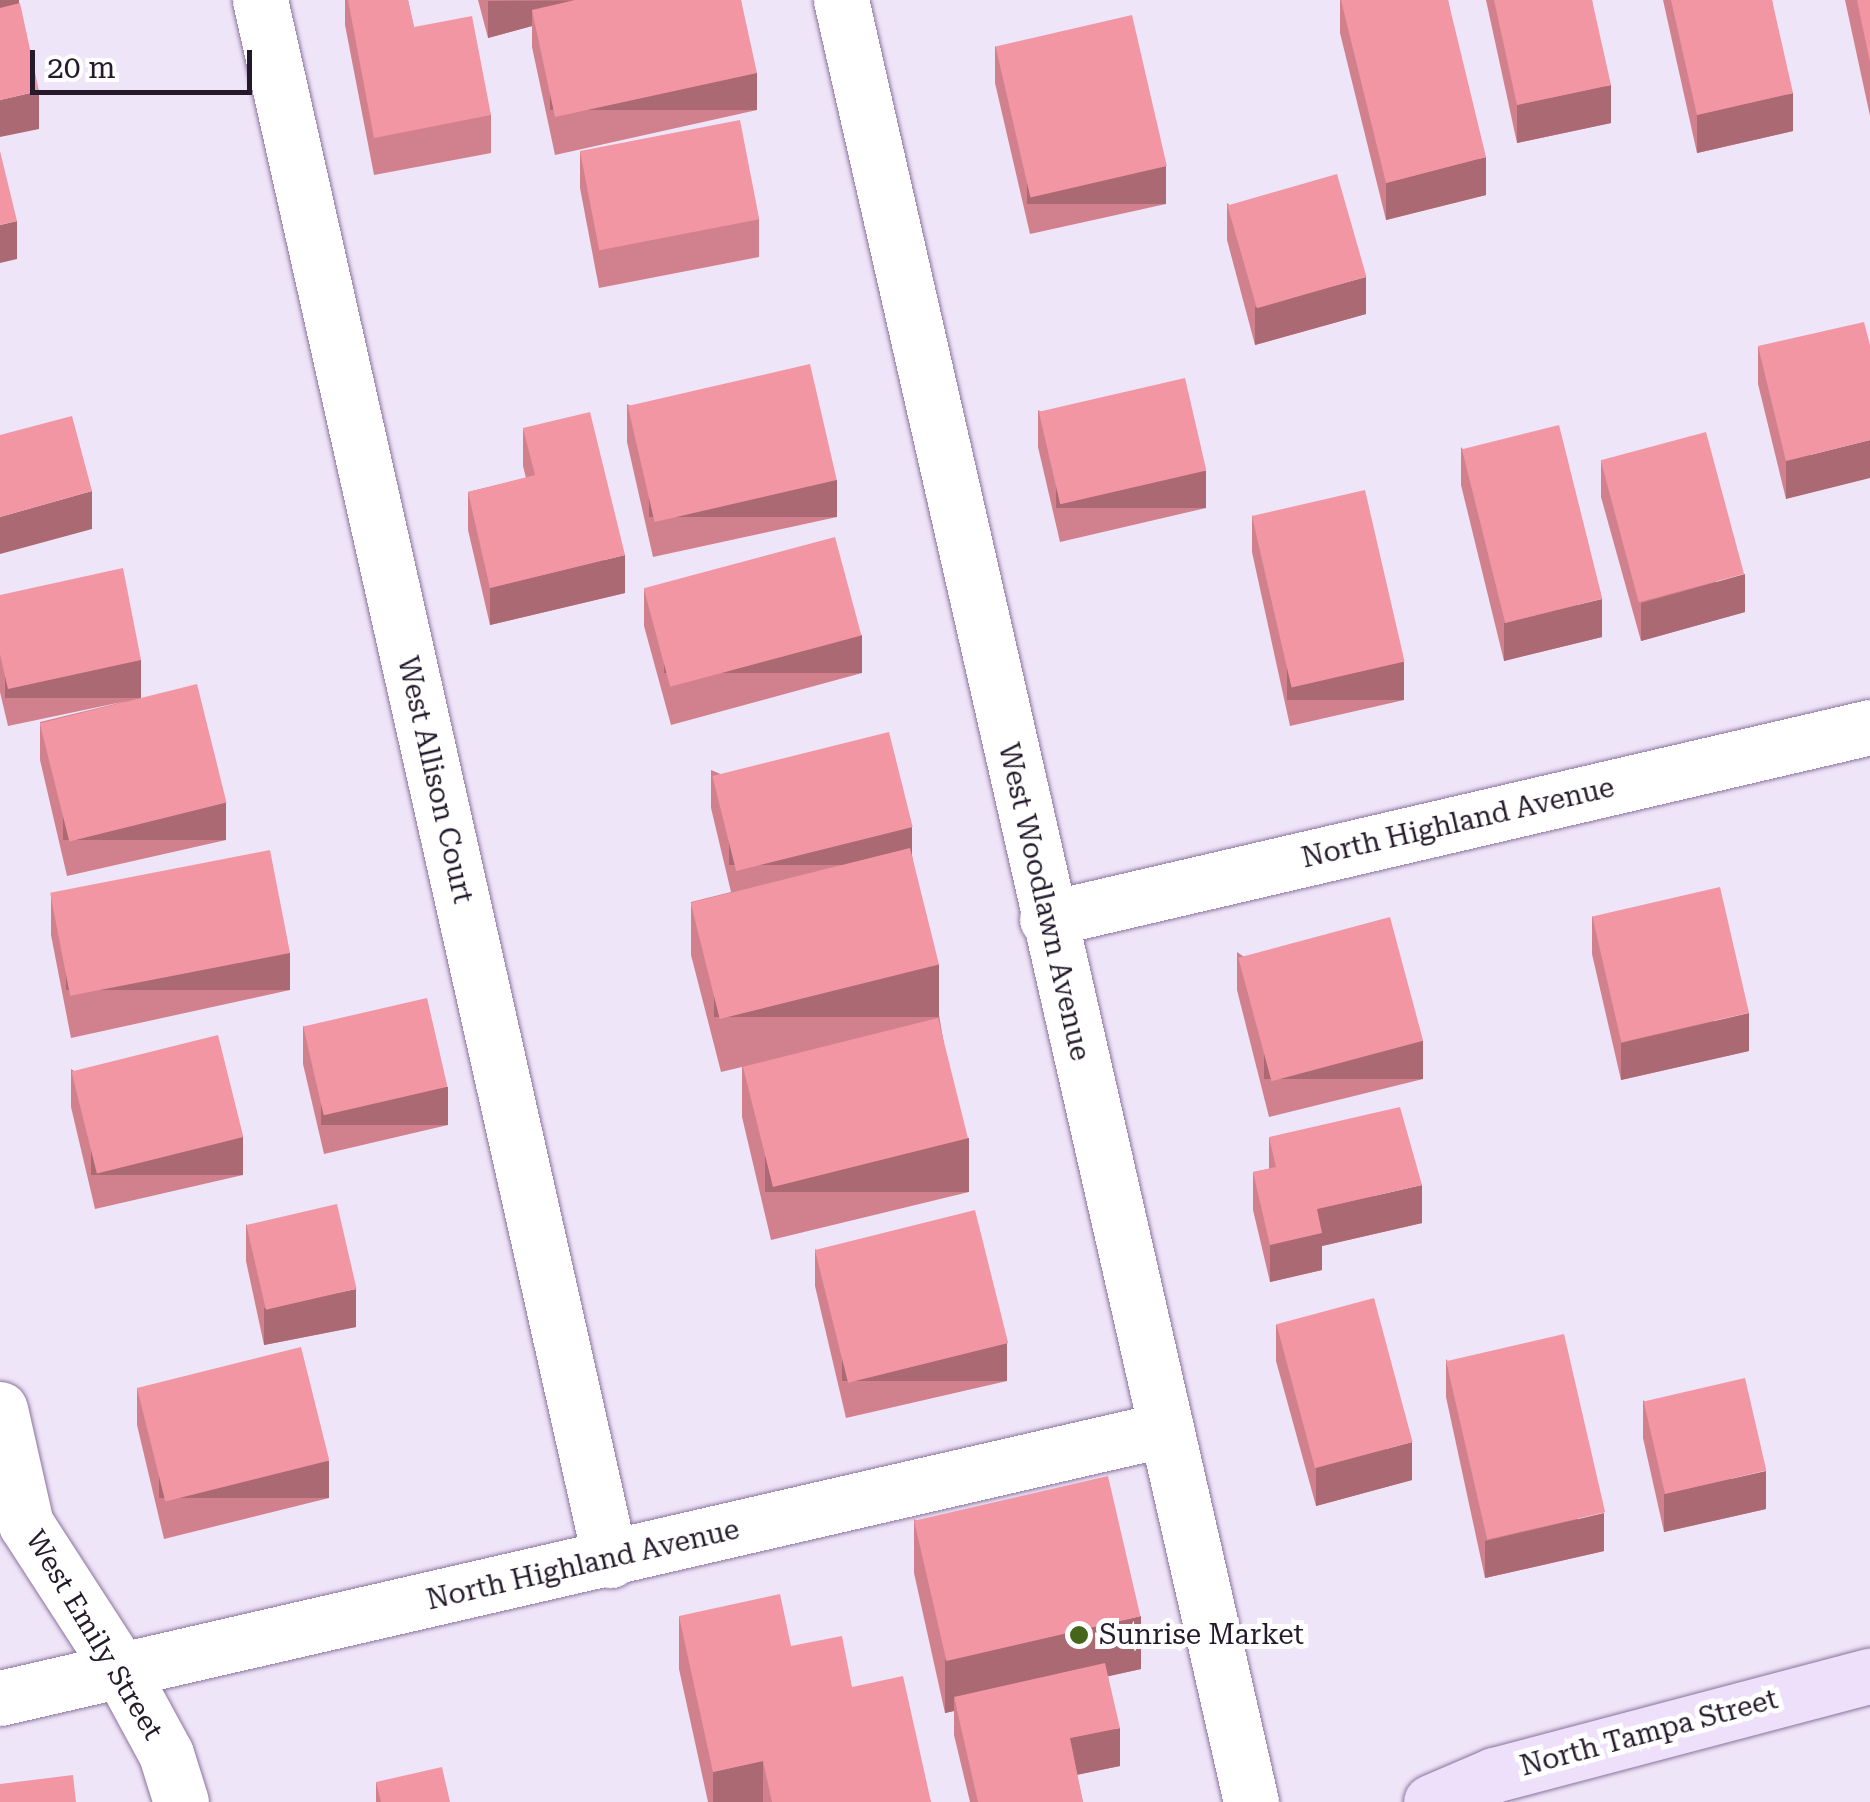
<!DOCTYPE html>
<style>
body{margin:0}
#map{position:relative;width:1870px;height:1802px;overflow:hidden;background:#efe5f8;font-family:"Roboto Serif",serif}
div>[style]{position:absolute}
.roads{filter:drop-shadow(0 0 2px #8c739e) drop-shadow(0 0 2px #8c739e)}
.minor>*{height:55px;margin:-27.5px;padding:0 27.5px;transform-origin:27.5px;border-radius:27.5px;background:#fff}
.major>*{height:55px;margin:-27.5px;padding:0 27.5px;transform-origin:27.5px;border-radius:27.5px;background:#eedffa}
.wall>*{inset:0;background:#d1818d}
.shaded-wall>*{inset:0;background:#aa6973;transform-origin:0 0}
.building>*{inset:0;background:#f396a4;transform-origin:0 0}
.dots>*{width:28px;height:28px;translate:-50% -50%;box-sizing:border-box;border:5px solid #fff;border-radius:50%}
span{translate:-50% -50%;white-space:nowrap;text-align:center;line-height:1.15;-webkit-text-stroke:10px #fff;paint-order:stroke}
.street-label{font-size:28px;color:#241a2b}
.poi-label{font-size:28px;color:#241a2b}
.left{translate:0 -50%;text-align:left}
.scale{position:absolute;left:30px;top:50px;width:222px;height:45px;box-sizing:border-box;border:5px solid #241a2b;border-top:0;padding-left:12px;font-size:30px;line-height:35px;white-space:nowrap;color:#241a2b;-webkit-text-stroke:8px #fff;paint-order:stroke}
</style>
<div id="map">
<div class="roads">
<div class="minor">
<div style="left:260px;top:0;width:1599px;rotate:77.35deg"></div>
<div style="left:841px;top:0;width:1848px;rotate:77.18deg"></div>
<div style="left:1047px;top:919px;width:845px;rotate:-13.13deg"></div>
<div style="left:0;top:1409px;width:118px;rotate:77.3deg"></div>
<div style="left:26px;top:1524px;width:175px;rotate:57.1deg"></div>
<div style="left:121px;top:1671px;width:94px;rotate:61.5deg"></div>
<div style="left:166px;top:1754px;width:50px;rotate:72.6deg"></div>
<div style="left:0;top:1698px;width:1197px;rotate:-12.99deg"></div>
</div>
<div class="major">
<div style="left:1431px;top:1802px;width:69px;rotate:-23.2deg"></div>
<div style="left:1494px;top:1775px;width:389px;rotate:-14.8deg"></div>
</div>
</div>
<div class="wall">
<div style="clip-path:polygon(345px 0,408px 0,414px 27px,491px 115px,491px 153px,374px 175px,345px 25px)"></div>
<div style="clip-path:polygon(478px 0,741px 0,757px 110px,555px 155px,532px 47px,532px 26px,488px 38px)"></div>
<div style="clip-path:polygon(1340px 0,1448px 0,1486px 195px,1386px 220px,1340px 33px)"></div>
<div style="clip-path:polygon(1486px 0,1592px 0,1611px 123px,1517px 143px)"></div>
<div style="clip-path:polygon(1663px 0,1772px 0,1793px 131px,1697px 153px)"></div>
<div style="clip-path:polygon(1845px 0,1870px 0,1870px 116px)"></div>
<div style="clip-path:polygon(995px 46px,1166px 204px,1030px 234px,995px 83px)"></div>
<div style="clip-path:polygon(580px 151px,759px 219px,759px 257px,599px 288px,580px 188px)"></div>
<div style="clip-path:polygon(1227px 203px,1366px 314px,1255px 345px,1227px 240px)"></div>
<div style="clip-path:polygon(1870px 345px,1786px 499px,1758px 384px,1758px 346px)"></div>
<div style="clip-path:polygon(627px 404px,837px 517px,653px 557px,627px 442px)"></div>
<div style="clip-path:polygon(1038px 410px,1206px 508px,1060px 542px,1038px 447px)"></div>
<div style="clip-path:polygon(523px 428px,625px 593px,490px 625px,468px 530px,468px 492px,526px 478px,523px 466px)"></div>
<div style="clip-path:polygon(1461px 447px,1602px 637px,1504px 661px,1461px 485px)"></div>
<div style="clip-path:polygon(1601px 460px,1745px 612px,1641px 641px,1601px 497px)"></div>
<div style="clip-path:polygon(1252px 515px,1404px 700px,1290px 726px,1252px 552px)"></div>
<div style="clip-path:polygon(644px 588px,862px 673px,671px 725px,644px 626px)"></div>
<div style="clip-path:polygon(0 595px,141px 698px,226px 840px,67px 876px,40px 760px,40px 722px,127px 701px,8px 726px,0 692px)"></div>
<div style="clip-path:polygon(711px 770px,912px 855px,969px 1192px,771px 1240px,742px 1117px,742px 1067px,721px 1072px,691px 955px,691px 902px,731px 892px,711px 808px)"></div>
<div style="clip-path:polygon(51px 897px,290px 990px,71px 1038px,51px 935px)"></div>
<div style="clip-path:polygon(1592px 916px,1749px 1051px,1621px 1080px,1592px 954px)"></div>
<div style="clip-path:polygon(1237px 952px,1423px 1079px,1269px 1117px,1237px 990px)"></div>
<div style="clip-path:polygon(303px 1026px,448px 1125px,324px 1154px,303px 1064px)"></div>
<div style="clip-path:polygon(71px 1069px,243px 1175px,95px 1209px,71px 1107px)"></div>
<div style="clip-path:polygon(1269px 1137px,1422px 1223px,1322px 1246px,1322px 1270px,1270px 1282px,1253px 1210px,1253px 1172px,1269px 1169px)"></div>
<div style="clip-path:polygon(246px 1224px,356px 1327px,264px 1345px,246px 1261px)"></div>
<div style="clip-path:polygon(815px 1249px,1007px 1381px,846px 1418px,815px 1286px)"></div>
<div style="clip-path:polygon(1276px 1324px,1412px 1480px,1316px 1506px,1276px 1361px)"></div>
<div style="clip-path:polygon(1446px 1359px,1604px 1551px,1485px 1578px,1446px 1397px)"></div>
<div style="clip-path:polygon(137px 1388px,329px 1498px,164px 1539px,137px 1425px)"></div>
<div style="clip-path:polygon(1643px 1400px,1766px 1509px,1664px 1532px,1643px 1438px)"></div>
<div style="clip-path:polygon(914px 1519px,1141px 1669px,1108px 1676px,1120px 1766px,1077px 1775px,1083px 1802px,970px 1802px,954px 1735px,954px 1711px,945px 1713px,914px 1573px)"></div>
<div style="clip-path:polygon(679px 1616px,791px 1646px,852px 1687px,931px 1802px,708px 1802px,679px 1669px)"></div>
<div style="clip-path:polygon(376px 1782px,450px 1802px,376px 1802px)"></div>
</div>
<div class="shaded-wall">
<div style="clip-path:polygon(0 0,19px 0,19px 10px,0 14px)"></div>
<div style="clip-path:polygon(628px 0,532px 10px,532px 26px,488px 38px,488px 1px)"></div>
<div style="left:757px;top:73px;width:37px;height:207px;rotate:90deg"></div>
<div style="clip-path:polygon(1611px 85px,1611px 123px,1517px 143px,1517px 105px)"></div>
<div style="clip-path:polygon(39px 91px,39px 129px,0 137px,0 100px)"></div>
<div style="clip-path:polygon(1793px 93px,1793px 131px,1697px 153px,1697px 115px)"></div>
<div style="clip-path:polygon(1486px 157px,1486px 195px,1386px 220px,1386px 183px)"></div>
<div style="left:1166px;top:166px;width:38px;height:139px;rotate:90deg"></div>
<div style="clip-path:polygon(17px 221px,17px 259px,0 263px,0 225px)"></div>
<div style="clip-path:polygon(1366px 277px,1366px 314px,1255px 345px,1255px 307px)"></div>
<div style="clip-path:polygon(1870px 440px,1870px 478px,1786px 499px,1786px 461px)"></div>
<div style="left:1206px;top:471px;width:37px;height:150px;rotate:90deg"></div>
<div style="left:837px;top:480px;width:37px;height:188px;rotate:90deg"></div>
<div style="clip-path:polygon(92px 491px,92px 529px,0 554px,0 517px)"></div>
<div style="clip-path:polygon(625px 555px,625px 593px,490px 625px,490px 588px)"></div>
<div style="clip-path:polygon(1745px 574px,1745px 612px,1641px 641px,1641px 603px)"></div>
<div style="clip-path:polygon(1602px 599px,1602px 637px,1504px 661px,1504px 623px)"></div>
<div style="left:862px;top:635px;width:38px;height:198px;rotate:90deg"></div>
<div style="left:141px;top:660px;width:38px;height:136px;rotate:90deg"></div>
<div style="left:1404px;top:662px;width:38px;height:117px;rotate:90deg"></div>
<div style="left:226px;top:802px;width:38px;height:163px;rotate:90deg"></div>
<div style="left:912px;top:827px;width:38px;height:183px;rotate:90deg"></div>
<div style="left:290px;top:953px;width:37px;height:224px;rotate:90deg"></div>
<div style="left:939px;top:964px;width:53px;height:225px;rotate:90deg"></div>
<div style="clip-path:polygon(1749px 1013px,1749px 1051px,1621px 1080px,1621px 1043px)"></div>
<div style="left:1423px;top:1041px;width:38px;height:159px;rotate:90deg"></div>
<div style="left:448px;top:1087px;width:38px;height:127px;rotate:90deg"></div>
<div style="left:243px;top:1137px;width:38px;height:152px;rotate:90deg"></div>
<div style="left:969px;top:1138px;width:54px;height:204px;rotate:90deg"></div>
<div style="clip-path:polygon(1422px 1185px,1422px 1223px,1322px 1246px,1322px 1270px,1270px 1282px,1270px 1245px,1317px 1209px)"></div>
<div style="clip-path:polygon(356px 1289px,356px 1327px,264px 1345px,264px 1308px)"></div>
<div style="left:1007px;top:1343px;width:38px;height:165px;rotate:90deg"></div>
<div style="clip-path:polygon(1412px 1442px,1412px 1480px,1316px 1506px,1316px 1468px)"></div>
<div style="left:329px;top:1461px;width:37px;height:170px;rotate:90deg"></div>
<div style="clip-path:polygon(1766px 1471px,1766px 1509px,1664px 1532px,1664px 1494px)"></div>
<div style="clip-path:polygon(1604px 1513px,1604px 1551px,1485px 1578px,1485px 1541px)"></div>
<div style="clip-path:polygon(1141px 1616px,1141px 1669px,957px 1710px,954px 1697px,954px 1711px,945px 1713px,945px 1660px)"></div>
<div style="clip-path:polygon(1120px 1728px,1120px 1766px,1070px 1776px,1070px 1738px)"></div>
<div style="clip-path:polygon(763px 1761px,763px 1802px,713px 1802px,713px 1772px)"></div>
</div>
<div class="building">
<div style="clip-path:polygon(348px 0,408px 0,414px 27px,472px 16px,491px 115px,374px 138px)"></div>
<div style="clip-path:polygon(575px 0,741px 0,757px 73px,555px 117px,532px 10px)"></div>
<div style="clip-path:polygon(1341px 0,1448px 0,1486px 157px,1386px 183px)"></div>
<div style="clip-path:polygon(1494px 0,1592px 0,1611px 85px,1517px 105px)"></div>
<div style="clip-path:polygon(1671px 0,1772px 0,1793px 93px,1697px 115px)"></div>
<div style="clip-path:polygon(1857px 0,1870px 0,1870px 62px)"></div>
<div style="clip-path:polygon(20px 3px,39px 91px,0 100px,0 8px)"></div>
<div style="left:1132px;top:15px;width:155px;height:140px;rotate:77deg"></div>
<div style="left:740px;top:120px;width:101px;height:163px;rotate:79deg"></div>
<div style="clip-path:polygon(0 151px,17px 221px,0 225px)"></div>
<div style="left:1337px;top:174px;width:107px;height:114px;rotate:74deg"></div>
<div style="clip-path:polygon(1864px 322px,1870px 345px,1870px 440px,1786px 461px,1758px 346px)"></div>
<div style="left:810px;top:364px;width:119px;height:187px;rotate:77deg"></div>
<div style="left:1185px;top:378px;width:95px;height:150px;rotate:77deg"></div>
<div style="clip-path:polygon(590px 412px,625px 555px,490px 588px,468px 492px,535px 475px,523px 428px)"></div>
<div style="clip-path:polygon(72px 416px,92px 491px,0 517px,0 435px)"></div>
<div style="left:1559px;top:425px;width:179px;height:100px;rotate:76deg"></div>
<div style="left:1706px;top:432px;width:147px;height:109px;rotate:75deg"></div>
<div style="left:1365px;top:490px;width:176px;height:116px;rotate:77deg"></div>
<div style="left:835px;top:537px;width:102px;height:198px;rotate:75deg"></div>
<div style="clip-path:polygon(123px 568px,141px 660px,8px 689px,0 654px,0 595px)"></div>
<div style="left:197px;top:684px;width:122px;height:162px;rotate:76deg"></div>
<div style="left:889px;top:732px;width:98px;height:182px;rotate:76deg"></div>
<div style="left:910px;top:848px;width:120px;height:226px;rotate:76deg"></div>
<div style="left:270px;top:850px;width:105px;height:224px;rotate:79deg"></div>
<div style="left:1720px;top:887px;width:129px;height:131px;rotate:77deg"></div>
<div style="left:1390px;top:917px;width:128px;height:157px;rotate:75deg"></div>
<div style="left:427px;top:998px;width:91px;height:127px;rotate:77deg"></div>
<div style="left:938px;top:1018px;width:124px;height:201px;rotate:76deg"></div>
<div style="left:218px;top:1035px;width:105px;height:151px;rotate:76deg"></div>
<div style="clip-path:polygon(1400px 1107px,1422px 1185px,1317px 1209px,1322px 1233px,1270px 1245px,1253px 1172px,1276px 1167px,1269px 1137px)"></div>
<div style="left:337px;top:1204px;width:87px;height:93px;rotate:77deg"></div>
<div style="left:975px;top:1210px;width:137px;height:165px;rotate:76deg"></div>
<div style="left:1374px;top:1298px;width:149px;height:101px;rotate:75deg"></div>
<div style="left:1564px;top:1334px;width:183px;height:121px;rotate:77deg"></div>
<div style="left:301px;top:1347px;width:117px;height:169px;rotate:76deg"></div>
<div style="left:1745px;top:1378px;width:95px;height:104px;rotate:77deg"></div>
<div style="left:1108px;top:1476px;width:144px;height:199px;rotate:77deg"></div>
<div style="clip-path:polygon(780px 1594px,791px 1646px,842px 1636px,852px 1687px,903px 1676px,931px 1802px,772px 1802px,763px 1761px,713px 1772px,679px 1616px)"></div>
<div style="clip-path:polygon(1105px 1663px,1120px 1728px,1070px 1738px,1083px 1802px,978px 1802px,954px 1697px)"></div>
<div style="clip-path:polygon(442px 1767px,450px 1802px,381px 1802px,376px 1782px)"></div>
<div style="clip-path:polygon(73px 1775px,76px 1802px,0 1802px,0 1784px)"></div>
</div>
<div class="dots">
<div style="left:1079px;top:1635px;background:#45651b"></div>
</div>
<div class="street-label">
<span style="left:435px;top:780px;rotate:77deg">West Allison Court</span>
<span style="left:1458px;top:823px;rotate:-13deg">North Highland Avenue</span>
<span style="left:1044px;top:902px;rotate:77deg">West Woodlawn Avenue</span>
<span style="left:583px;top:1565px;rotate:-13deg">North Highland Avenue</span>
<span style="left:94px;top:1635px;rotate:59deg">West Emily Street</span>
<span style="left:1649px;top:1733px;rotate:-15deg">North Tampa Street</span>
</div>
<div class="poi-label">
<span class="left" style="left:1099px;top:1635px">Sunrise Market</span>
</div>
<div class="scale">20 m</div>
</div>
